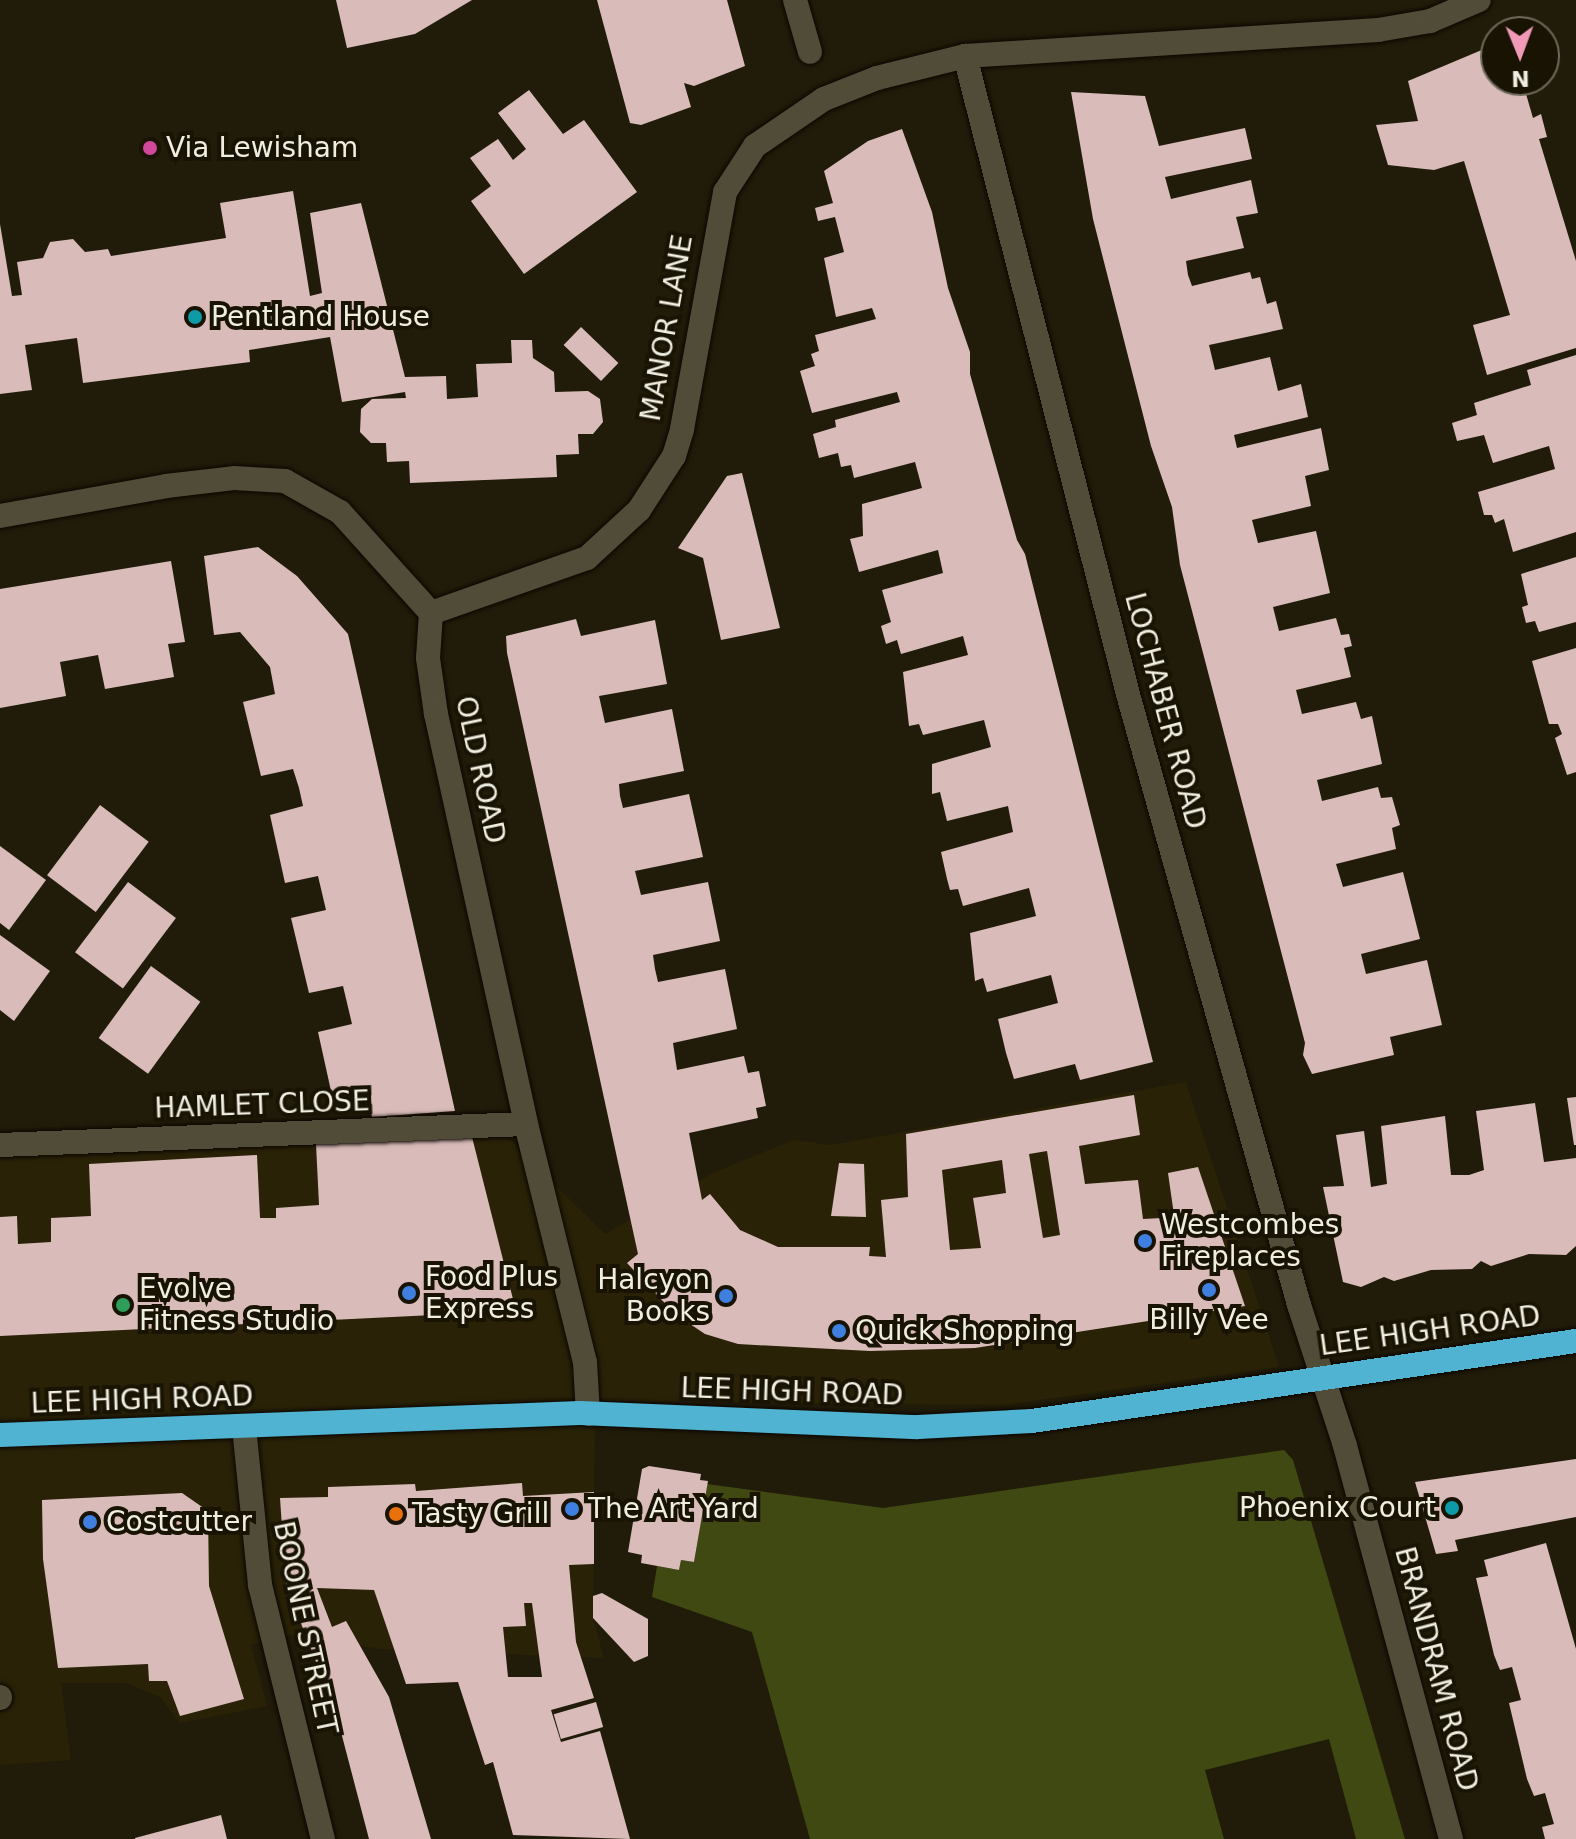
<!DOCTYPE html>
<style>
body{margin:0}
#map{position:relative;width:1576px;height:1839px;overflow:hidden;background:#211c09;font-family:"DejaVu Sans",sans-serif}
div>[style]{position:absolute}
.built>*{inset:0;background:#292207}
.green>*{inset:0;background:#404912}
.building>*{inset:0;background:#d9bcba;transform-origin:0 0}
.roads{filter:drop-shadow(0 0 2px #0b0600) drop-shadow(0 0 2px #0b0600)}
.minor>*{height:24px;margin:-12px;padding:0 12px;transform-origin:12px;border-radius:12px;background:#514c37}
.highway>*{height:24px;margin:-12px;padding:0 12px;transform-origin:12px;border-radius:12px;background:#50b3d1}
.dots>*{width:22px;height:22px;translate:-50% -50%;box-sizing:border-box;border:4px solid #181302;border-radius:50%}
span{translate:-50% -50%;white-space:nowrap;text-align:center;line-height:1.15;-webkit-text-stroke:8px #181302;paint-order:stroke}
.poi-label{font-size:28px;color:#f0ede1}
.left{translate:0 -50%;text-align:left}
.right{translate:-100% -50%;text-align:right}
.street-label{font-size:28px;color:#f0ede1}
.north{position:absolute;left:1480px;top:16px;width:80px;height:80px;box-sizing:border-box;background:#181302;border:2px solid #6e6a5b;border-radius:50%;rotate:179deg;font-size:22px;font-weight:700;line-height:32px;text-align:center;color:#f0ede1}
.north::after{content:'';display:block;margin:auto;width:28px;height:36px;background:#f09ab7;clip-path:polygon(50% 0,100% 100%,50% 72%,0 100%)}
</style>
<div id="map">
<div class="built">
<div style="clip-path:polygon(1186px 1082px,1279px 1367px,1005px 1405px,595px 1401px,593px 1618px,604px 1658px,380px 1649px,291px 1635px,251px 1645px,267px 1706px,180px 1723px,160px 1697px,126px 1683px,61px 1683px,71px 1760px,0 1765px,0 1143px,501px 1131px,605px 1234px,713px 1173px,793px 1140px,831px 1145px)"></div>
</div>
<div class="green">
<div style="clip-path:polygon(1284px 1450px,1293px 1460px,1405px 1839px,1356px 1839px,1329px 1739px,1205px 1770px,1224px 1839px,810px 1839px,752px 1632px,652px 1597px,657px 1566px,679px 1570px,681px 1560px,694px 1562px,707px 1484px,883px 1508px)"></div>
</div>
<div class="building">
<div style="clip-path:polygon(336px 0,472px 0,415px 34px,347px 48px)"></div>
<div style="clip-path:polygon(597px 0,727px 0,745px 66px,694px 86px,684px 83px,691px 107px,641px 125px,630px 123px)"></div>
<div style="clip-path:polygon(1496px 44px,1496px 80px,1522px 80px,1533px 118px,1541px 114px,1547px 137px,1539px 139px,1576px 261px,1576px 348px,1487px 375px,1473px 325px,1510px 315px,1464px 161px,1434px 170px,1388px 165px,1376px 125px,1418px 121px,1408px 81px)"></div>
<div style="clip-path:polygon(529px 90px,563px 134px,584px 120px,637px 192px,524px 274px,471px 201px,491px 186px,470px 158px,498px 139px,513px 160px,526px 149px,498px 113px)"></div>
<div style="clip-path:polygon(1071px 92px,1145px 96px,1159px 146px,1245px 128px,1252px 159px,1165px 177px,1171px 199px,1251px 180px,1258px 213px,1236px 217px,1244px 248px,1186px 261px,1188px 275px,1192px 286px,1250px 272px,1252px 279px,1260px 277px,1267px 304px,1276px 301px,1283px 329px,1209px 345px,1215px 370px,1270px 357px,1278px 391px,1301px 384px,1308px 417px,1234px 435px,1237px 448px,1321px 428px,1329px 470px,1305px 476px,1311px 506px,1252px 520px,1258px 543px,1316px 531px,1330px 593px,1273px 607px,1279px 631px,1336px 618px,1341px 635px,1349px 634px,1352px 646px,1344px 648px,1351px 677px,1296px 690px,1302px 714px,1356px 702px,1361px 719px,1372px 716px,1382px 764px,1317px 780px,1322px 801px,1378px 787px,1381px 798px,1392px 797px,1400px 825px,1392px 828px,1396px 849px,1336px 864px,1343px 887px,1403px 872px,1420px 939px,1361px 954px,1366px 974px,1427px 960px,1442px 1025px,1390px 1037px,1394px 1055px,1312px 1074px,1303px 1055px,1305px 1043px,1180px 565px,1172px 507px,1151px 446px,1093px 219px)"></div>
<div style="clip-path:polygon(902px 129px,932px 212px,948px 288px,970px 352px,970px 374px,1017px 540px,1025px 554px,1153px 1062px,1080px 1080px,1075px 1064px,1014px 1079px,1006px 1053px,998px 1019px,1058px 1003px,1051px 975px,987px 992px,983px 978px,975px 981px,970px 933px,1036px 916px,1029px 888px,963px 906px,958px 889px,950px 890px,947px 879px,941px 852px,1013px 832px,1008px 806px,947px 821px,940px 792px,932px 794px,932px 764px,991px 747px,984px 720px,923px 735px,919px 724px,909px 726px,903px 672px,968px 655px,963px 636px,901px 654px,897px 640px,886px 644px,881px 626px,891px 622px,882px 590px,943px 573px,938px 550px,859px 572px,850px 539px,863px 536px,862px 504px,922px 488px,915px 462px,854px 478px,851px 465px,841px 467px,838px 453px,819px 458px,813px 434px,836px 427px,835px 420px,900px 402px,897px 392px,812px 413px,800px 371px,815px 366px,811px 354px,819px 351px,815px 335px,876px 319px,872px 308px,836px 317px,824px 258px,844px 252px,835px 217px,818px 221px,815px 208px,833px 203px,824px 171px,868px 141px)"></div>
<div style="clip-path:polygon(293px 191px,310px 296px,322px 293px,310px 213px,361px 203px,405px 377px,446px 376px,447px 399px,478px 397px,476px 364px,512px 363px,511px 340px,532px 340px,533px 358px,554px 372px,555px 392px,588px 391px,600px 399px,603px 422px,593px 434px,578px 434px,579px 454px,556px 455px,557px 477px,410px 483px,409px 461px,387px 462px,386px 443px,371px 443px,360px 432px,361px 409px,372px 399px,406px 398px,405px 392px,342px 402px,330px 337px,249px 350px,250px 362px,83px 383px,77px 338px,25px 345px,32px 390px,0 394px,0 224px,12px 296px,22px 295px,17px 262px,43px 258px,50px 242px,73px 239px,85px 252px,108px 249px,111px 256px,226px 238px,220px 203px)"></div>
<div style="left:581px;top:327px;width:52px;height:25px;rotate:44deg"></div>
<div style="clip-path:polygon(1576px 355px,1576px 532px,1513px 552px,1504px 519px,1495px 523px,1492px 515px,1484px 515px,1478px 492px,1555px 469px,1549px 446px,1493px 463px,1484px 435px,1457px 441px,1452px 423px,1477px 415px,1474px 403px,1531px 385px,1527px 370px)"></div>
<div style="clip-path:polygon(742px 473px,780px 628px,721px 640px,703px 558px,678px 548px,727px 476px)"></div>
<div style="clip-path:polygon(258px 547px,297px 576px,348px 634px,455px 1111px,372px 1117px,367px 1093px,333px 1100px,318px 1032px,352px 1024px,343px 986px,309px 993px,291px 918px,326px 910px,318px 876px,285px 883px,270px 815px,303px 806px,299px 788px,293px 769px,261px 776px,243px 702px,275px 694px,270px 667px,240px 632px,214px 635px,204px 556px)"></div>
<div style="clip-path:polygon(1576px 557px,1576px 622px,1539px 632px,1535px 621px,1526px 623px,1522px 607px,1528px 605px,1521px 574px)"></div>
<div style="clip-path:polygon(171px 561px,185px 642px,168px 644px,174px 677px,105px 689px,98px 655px,60px 662px,66px 696px,0 708px,0 589px)"></div>
<div style="clip-path:polygon(evenodd,576px 619px,581px 636px,655px 620px,667px 684px,599px 696px,605px 723px,672px 709px,684px 771px,619px 784px,620px 796px,623px 808px,689px 794px,703px 857px,635px 871px,641px 895px,708px 882px,720px 941px,653px 955px,655px 969px,658px 982px,725px 969px,737px 1029px,673px 1043px,677px 1070px,744px 1056px,748px 1073px,759px 1071px,766px 1106px,756px 1108px,758px 1118px,689px 1133px,702px 1200px,710px 1194px,740px 1230px,778px 1247px,870px 1247px,869px 1256px,886px 1257px,881px 1200px,908px 1197px,906px 1134px,1134px 1095px,1140px 1135px,1079px 1146px,1085px 1184px,1138px 1180px,1143px 1219px,1162px 1218px,1174px 1215px,1168px 1173px,1198px 1167px,1245px 1306px,975px 1348px,870px 1351px,738px 1344px,705px 1334px,675px 1314px,627px 1263px,638px 1254px,507px 653px,506px 636px,576px 619px,1047px 1151px,1060px 1235px,1043px 1238px,1029px 1154px,1047px 1151px,576px 619px,1002px 1160px,1006px 1193px,973px 1198px,981px 1248px,950px 1250px,942px 1170px,1002px 1160px)"></div>
<div style="clip-path:polygon(1576px 648px,1576px 772px,1567px 775px,1555px 738px,1562px 734px,1558px 724px,1549px 724px,1532px 661px)"></div>
<div style="left:100px;top:805px;width:61px;height:88px;rotate:37deg"></div>
<div style="clip-path:polygon(0 846px,46px 880px,9px 930px,0 923px)"></div>
<div style="left:128px;top:882px;width:60px;height:88px;rotate:37deg"></div>
<div style="clip-path:polygon(0 935px,50px 971px,14px 1021px,0 1010px)"></div>
<div style="left:151px;top:966px;width:61px;height:89px;rotate:36deg"></div>
<div style="clip-path:polygon(1576px 1097px,1576px 1145px,1574px 1145px,1567px 1098px)"></div>
<div style="clip-path:polygon(1535px 1103px,1544px 1162px,1576px 1158px,1576px 1246px,1566px 1255px,1529px 1254px,1491px 1266px,1481px 1261px,1472px 1269px,1431px 1270px,1394px 1281px,1384px 1277px,1361px 1287px,1343px 1282px,1323px 1187px,1344px 1186px,1336px 1135px,1364px 1131px,1371px 1187px,1387px 1184px,1381px 1126px,1445px 1116px,1451px 1175px,1469px 1175px,1484px 1170px,1476px 1111px)"></div>
<div style="clip-path:polygon(472px 1137px,516px 1311px,0 1336px,0 1217px,17px 1216px,18px 1244px,51px 1242px,51px 1218px,91px 1216px,89px 1164px,257px 1155px,260px 1218px,276px 1218px,276px 1208px,319px 1205px,316px 1144px)"></div>
<div style="clip-path:polygon(839px 1163px,864px 1164px,866px 1217px,831px 1216px)"></div>
<div style="clip-path:polygon(1576px 1459px,1576px 1517px,1455px 1540px,1458px 1551px,1436px 1554px,1415px 1482px)"></div>
<div style="clip-path:polygon(649px 1466px,701px 1474px,700px 1480px,708px 1481px,694px 1562px,681px 1560px,679px 1570px,641px 1563px,642px 1555px,628px 1552px,642px 1469px)"></div>
<div style="clip-path:polygon(evenodd,522px 1483px,523px 1496px,594px 1492px,594px 1564px,569px 1565px,576px 1642px,594px 1698px,551px 1710px,561px 1742px,600px 1731px,630px 1839px,513px 1835px,493px 1762px,485px 1765px,458px 1682px,406px 1684px,374px 1590px,317px 1588px,332px 1627px,346px 1621px,389px 1697px,431px 1839px,369px 1839px,336px 1713px,286px 1585px,280px 1498px,328px 1497px,328px 1487px,415px 1484px,416px 1491px,522px 1483px,524px 1603px,532px 1603px,542px 1677px,508px 1677px,503px 1627px,526px 1626px,524px 1603px)"></div>
<div style="clip-path:polygon(182px 1493px,208px 1511px,209px 1586px,244px 1699px,180px 1716px,167px 1681px,149px 1681px,148px 1664px,58px 1668px,43px 1559px,42px 1500px)"></div>
<div style="clip-path:polygon(1546px 1543px,1576px 1649px,1576px 1839px,1545px 1839px,1542px 1827px,1554px 1824px,1545px 1793px,1534px 1796px,1527px 1779px,1509px 1703px,1521px 1700px,1512px 1667px,1500px 1670px,1494px 1655px,1476px 1578px,1488px 1576px,1484px 1560px)"></div>
<div style="clip-path:polygon(602px 1593px,648px 1619px,648px 1656px,634px 1662px,593px 1618px,593px 1596px)"></div>
<div style="left:596px;top:1702px;width:26px;height:44px;rotate:74deg"></div>
<div style="clip-path:polygon(221px 1815px,227px 1839px,135px 1839px,135px 1838px)"></div>
</div>
<div class="roads">
<div class="minor">
<div style="left:795px;top:0;width:54px;rotate:73.9deg"></div>
<div style="left:965px;top:56px;width:663px;rotate:75.67deg"></div>
<div style="left:1129px;top:698px;width:630px;rotate:74.35deg"></div>
<div style="left:1299px;top:1305px;width:148px;rotate:71.9deg"></div>
<div style="left:1345px;top:1446px;width:407px;rotate:74.9deg"></div>
<div style="left:0;top:516px;width:169px;rotate:-10.2deg"></div>
<div style="left:166px;top:486px;width:68px;rotate:-6.7deg"></div>
<div style="left:234px;top:478px;width:51px;rotate:3.4deg"></div>
<div style="left:285px;top:481px;width:63px;rotate:29.4deg"></div>
<div style="left:340px;top:512px;width:136px;rotate:48deg"></div>
<div style="left:431px;top:613px;width:45px;rotate:93.8deg"></div>
<div style="left:428px;top:658px;width:57px;rotate:81.9deg"></div>
<div style="left:436px;top:714px;width:420px;rotate:77.6deg"></div>
<div style="left:526px;top:1124px;width:245px;rotate:76.1deg"></div>
<div style="left:585px;top:1362px;width:52px;rotate:86.7deg"></div>
<div style="left:431px;top:613px;width:165px;rotate:-19.4deg"></div>
<div style="left:587px;top:558px;width:71px;rotate:-42.7deg"></div>
<div style="left:639px;top:510px;width:64px;rotate:-57.1deg"></div>
<div style="left:674px;top:456px;width:28px;rotate:-73deg"></div>
<div style="left:682px;top:429px;width:241px;rotate:-79.7deg"></div>
<div style="left:725px;top:192px;width:55px;rotate:-56.9deg"></div>
<div style="left:755px;top:146px;width:83px;rotate:-34.3deg"></div>
<div style="left:824px;top:99px;width:57px;rotate:-21.6deg"></div>
<div style="left:877px;top:78px;width:91px;rotate:-14deg"></div>
<div style="left:965px;top:56px;width:414px;rotate:-3.6deg"></div>
<div style="left:1378px;top:30px;width:53px;rotate:-9.8deg"></div>
<div style="left:1430px;top:21px;width:53px;rotate:-23.2deg"></div>
<div style="left:0;top:1145px;width:526px;rotate:-2.29deg"></div>
<div style="left:244px;top:1427px;width:159px;rotate:84.2deg"></div>
<div style="left:260px;top:1585px;width:262px;rotate:76.1deg"></div>
<div style="left:0;top:1697px;width:1px;rotate:90deg"></div>
</div>
<div class="highway">
<div style="left:0;top:1435px;width:580px;rotate:-2.17deg"></div>
<div style="left:580px;top:1413px;width:338px;rotate:2.4deg"></div>
<div style="left:918px;top:1427px;width:114px;rotate:-3deg"></div>
<div style="left:1032px;top:1421px;width:550px;rotate:-8.37deg"></div>
</div>
</div>
<div class="dots">
<div style="left:150px;top:148px;background:#d1479c"></div>
<div style="left:195px;top:317px;background:#0f9aa8"></div>
<div style="left:1145px;top:1241px;background:#3f7fe0"></div>
<div style="left:1209px;top:1290px;background:#3f7fe0"></div>
<div style="left:409px;top:1293px;background:#3f7fe0"></div>
<div style="left:726px;top:1296px;background:#3f7fe0"></div>
<div style="left:123px;top:1305px;background:#2e9e5b"></div>
<div style="left:839px;top:1331px;background:#3f7fe0"></div>
<div style="left:1452px;top:1508px;background:#0f9aa8"></div>
<div style="left:572px;top:1509px;background:#3f7fe0"></div>
<div style="left:396px;top:1514px;background:#e8710a"></div>
<div style="left:90px;top:1522px;background:#3f7fe0"></div>
</div>
<div class="poi-label">
<span class="left" style="left:166px;top:148px">Via Lewisham</span>
<span class="left" style="left:211px;top:317px">Pentland House</span>
<span class="left" style="left:1161px;top:1241px">Westcombes<br>Fireplaces</span>
<span class="left" style="left:425px;top:1293px">Food Plus<br>Express</span>
<span class="right" style="left:710px;top:1296px">Halcyon<br>Books</span>
<span class="left" style="left:139px;top:1305px">Evolve<br>Fitness Studio</span>
<span style="left:1209px;top:1320px">Billy Vee</span>
<span class="left" style="left:855px;top:1331px">Quick Shopping</span>
<span class="right" style="left:1436px;top:1508px">Phoenix Court</span>
<span class="left" style="left:588px;top:1509px">The Art Yard</span>
<span class="left" style="left:412px;top:1514px">Tasty Grill</span>
<span class="left" style="left:106px;top:1522px">Costcutter</span>
</div>
<div class="street-label">
<span style="left:667px;top:328px;rotate:-80deg">MANOR LANE</span>
<span style="left:1165px;top:711px;rotate:75deg">LOCHABER ROAD</span>
<span style="left:480px;top:770px;rotate:78deg">OLD ROAD</span>
<span style="left:262px;top:1105px;rotate:-2deg">HAMLET CLOSE</span>
<span style="left:1430px;top:1331px;rotate:-8deg">LEE HIGH ROAD</span>
<span style="left:792px;top:1392px;rotate:2deg">LEE HIGH ROAD</span>
<span style="left:142px;top:1400px;rotate:-2deg">LEE HIGH ROAD</span>
<span style="left:305px;top:1628px;rotate:78deg">BOONE STREET</span>
<span style="left:1436px;top:1669px;rotate:75deg">BRANDRAM ROAD</span>
</div>
<div class="north">N</div>
</div>
